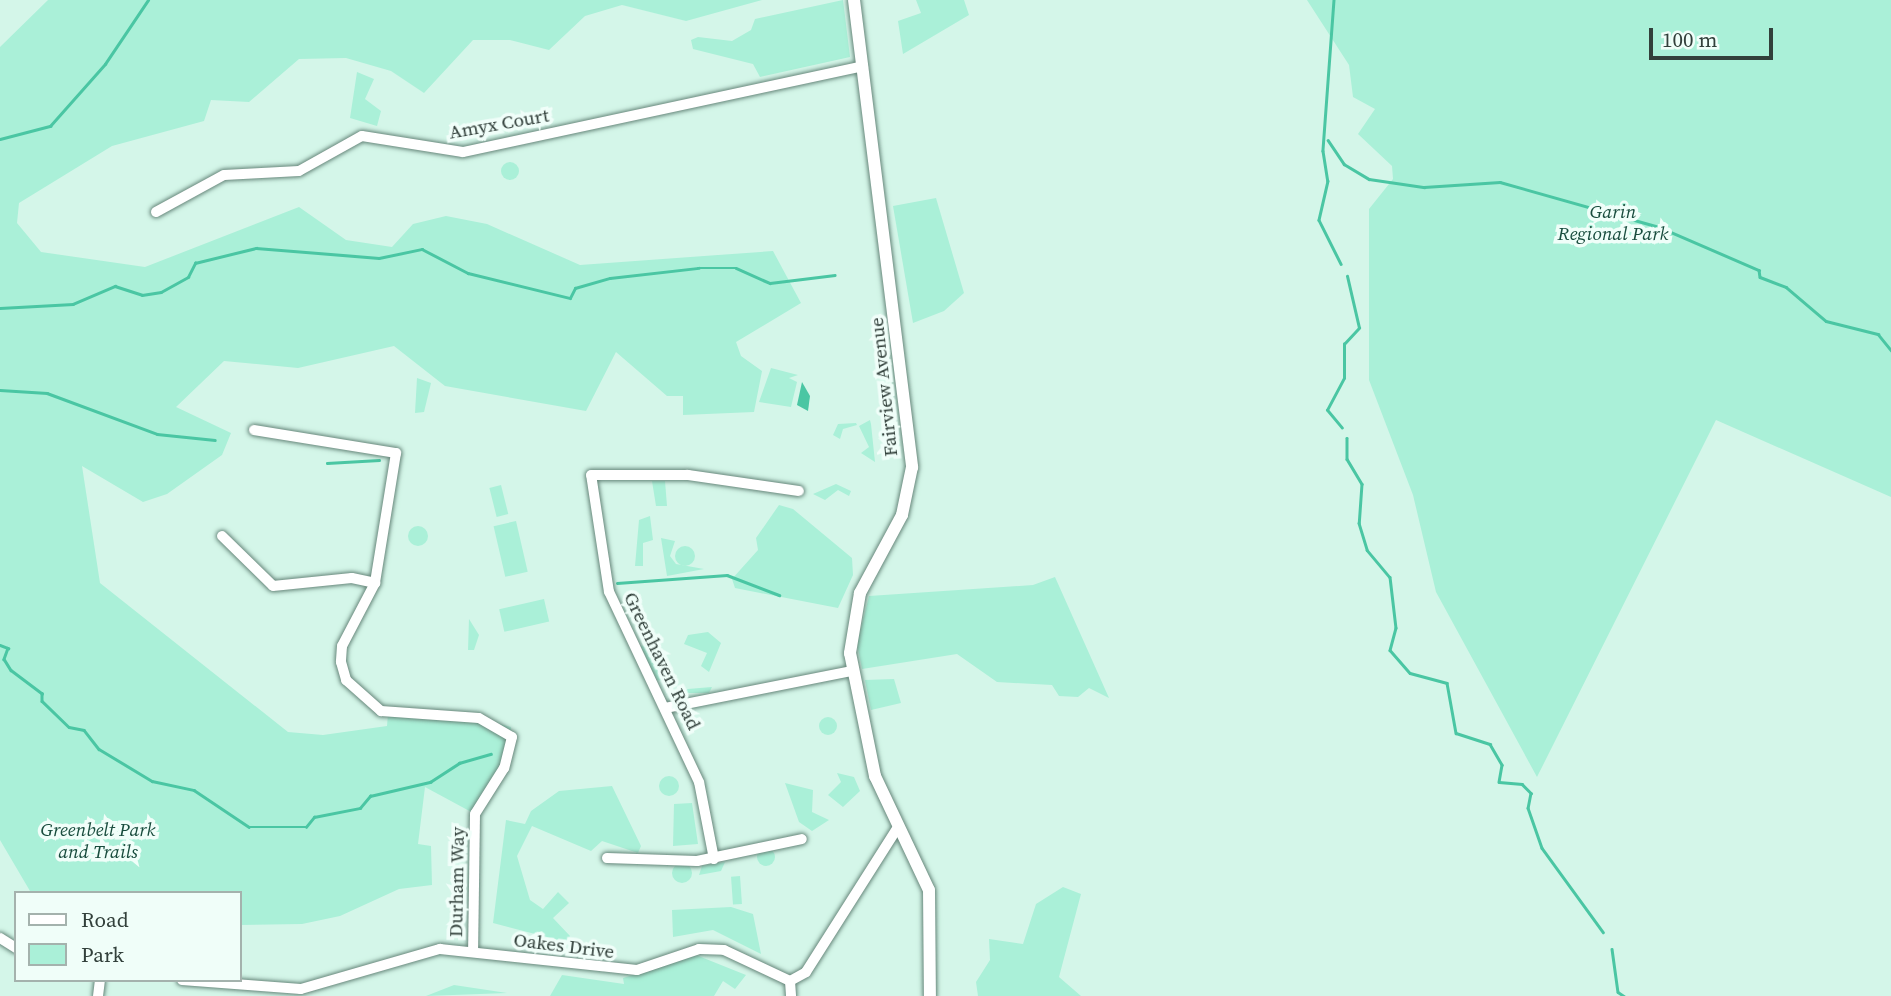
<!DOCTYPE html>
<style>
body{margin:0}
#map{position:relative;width:1891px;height:996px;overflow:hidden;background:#d4f6e9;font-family:"Source Serif 4",serif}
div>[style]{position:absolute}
.green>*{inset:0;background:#aaf0d8;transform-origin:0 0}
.round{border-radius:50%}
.water>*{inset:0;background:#4ac6a3}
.stream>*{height:2.5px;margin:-1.25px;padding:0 1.25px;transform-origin:1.25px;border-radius:1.25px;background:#4ac6a3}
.roads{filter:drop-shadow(0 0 2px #67877b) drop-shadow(0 0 2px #67877b)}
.minor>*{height:10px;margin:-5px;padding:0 5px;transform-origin:5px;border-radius:5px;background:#fff}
.major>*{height:12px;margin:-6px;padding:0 6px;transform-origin:6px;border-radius:6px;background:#fff}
span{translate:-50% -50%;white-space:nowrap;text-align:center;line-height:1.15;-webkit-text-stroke:7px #f0fef9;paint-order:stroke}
.street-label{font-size:19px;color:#32403b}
.park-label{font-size:19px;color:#184c3d;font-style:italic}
.legend{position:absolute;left:14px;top:891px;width:228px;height:91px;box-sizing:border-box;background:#f0fef9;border:2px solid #a4b2ad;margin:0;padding:9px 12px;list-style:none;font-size:21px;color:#32403b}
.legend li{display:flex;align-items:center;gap:14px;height:35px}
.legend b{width:35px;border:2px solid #a4b2ad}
.scale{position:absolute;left:1649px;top:28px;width:124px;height:32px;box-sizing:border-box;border:4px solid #32403b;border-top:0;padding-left:9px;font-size:21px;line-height:24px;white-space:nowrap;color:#32403b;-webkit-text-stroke:5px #f0fef9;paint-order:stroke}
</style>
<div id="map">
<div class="green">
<div style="clip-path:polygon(48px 0,762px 0,686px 21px,622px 5px,585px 16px,549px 50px,510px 40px,473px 40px,424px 93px,391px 71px,346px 58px,299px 59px,249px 102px,211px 100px,204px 121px,112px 146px,19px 203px,17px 223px,41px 252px,145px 267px,299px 207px,346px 240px,392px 247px,413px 224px,446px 216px,487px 224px,580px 265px,773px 251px,801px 303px,736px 342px,741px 356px,762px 371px,754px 412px,683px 415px,683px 396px,667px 396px,616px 352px,586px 411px,445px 386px,394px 346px,298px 368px,224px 361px,176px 407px,231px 433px,222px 455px,167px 494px,143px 502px,82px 466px,100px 583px,288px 732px,323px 735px,387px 726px,388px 714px,479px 718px,511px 727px,511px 744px,475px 814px,425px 787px,418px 844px,431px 846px,432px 885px,399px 889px,340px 916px,302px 924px,240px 925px,240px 893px,30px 891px,0 840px,0 47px)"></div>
<div style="clip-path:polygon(843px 0,850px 57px,760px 77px,753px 64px,693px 49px,691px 40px,698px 37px,732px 41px,751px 30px,755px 19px)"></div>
<div style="clip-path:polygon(916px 0,964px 0,969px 15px,903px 54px,898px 21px,921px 13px)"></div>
<div style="clip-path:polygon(1307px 0,1891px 0,1891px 497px,1716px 420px,1537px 777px,1436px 592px,1413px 495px,1369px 380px,1369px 209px,1393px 179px,1392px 166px,1358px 134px,1375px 109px,1353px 97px,1349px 65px)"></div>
<div style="clip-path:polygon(357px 72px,374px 79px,365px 99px,381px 111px,377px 126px,350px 118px)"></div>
<div class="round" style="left:501px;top:162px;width:18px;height:18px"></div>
<div style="clip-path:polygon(936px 198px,964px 293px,944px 311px,913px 323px,893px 206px)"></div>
<div style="clip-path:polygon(771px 368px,798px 375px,789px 378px,797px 382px,791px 407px,759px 402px)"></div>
<div style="clip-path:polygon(417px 378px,431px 383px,424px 412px,415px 413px)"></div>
<div style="clip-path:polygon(870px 420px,871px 424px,875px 462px,861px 453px,869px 447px,859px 426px)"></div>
<div style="clip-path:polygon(838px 424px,856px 423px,857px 425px,843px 429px,840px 439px,833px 435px)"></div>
<div style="clip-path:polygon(652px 481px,665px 481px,667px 506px,656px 506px)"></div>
<div style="clip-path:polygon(836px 484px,851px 491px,849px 496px,838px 490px,825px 500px,813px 494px)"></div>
<div style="left:501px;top:485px;width:30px;height:12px;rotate:76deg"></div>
<div style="clip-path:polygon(779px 505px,793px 509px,852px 558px,853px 575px,838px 608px,735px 588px,732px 579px,758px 550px,756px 538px)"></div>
<div style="clip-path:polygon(650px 516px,653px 540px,643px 543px,643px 566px,635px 566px,639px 520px)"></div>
<div style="left:516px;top:521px;width:52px;height:23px;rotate:77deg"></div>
<div class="round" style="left:408px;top:526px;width:20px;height:20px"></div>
<div style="clip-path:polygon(661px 538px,675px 541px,670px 556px,676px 564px,704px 569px,667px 576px)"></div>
<div class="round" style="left:675px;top:546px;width:20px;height:20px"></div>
<div style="clip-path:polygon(1055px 577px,1109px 698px,1089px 688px,1078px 697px,1059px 696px,1052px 685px,997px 682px,957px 654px,862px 669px,857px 644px,869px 596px,1033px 585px)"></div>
<div style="left:544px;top:599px;width:23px;height:46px;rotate:77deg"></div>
<div style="clip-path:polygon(469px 619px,479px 635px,474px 650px,468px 650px)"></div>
<div style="clip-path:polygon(708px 632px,721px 643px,709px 672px,701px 666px,707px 653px,684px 644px,688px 635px)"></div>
<div style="clip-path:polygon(648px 644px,665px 681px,656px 680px,639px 647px)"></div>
<div style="clip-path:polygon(894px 679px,901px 703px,871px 710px,865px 680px)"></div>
<div style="clip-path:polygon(712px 687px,709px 693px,682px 693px,688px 689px)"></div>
<div class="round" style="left:819px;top:717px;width:18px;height:18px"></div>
<div style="clip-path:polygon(837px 773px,854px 777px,860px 791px,843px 807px,828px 795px,841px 782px)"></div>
<div class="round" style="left:659px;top:776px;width:20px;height:20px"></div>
<div style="clip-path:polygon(785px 783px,813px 790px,812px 812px,829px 820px,812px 831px,799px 822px)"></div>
<div style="clip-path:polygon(612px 786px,641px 846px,638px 853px,602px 841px,591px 851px,532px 826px,517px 856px,530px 900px,543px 909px,558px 892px,569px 903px,553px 918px,570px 936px,566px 942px,493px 923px,506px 820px,525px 824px,531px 811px,559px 791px)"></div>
<div style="clip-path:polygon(692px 803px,698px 844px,673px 846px,674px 804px)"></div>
<div class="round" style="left:757px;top:848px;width:18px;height:18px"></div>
<div style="clip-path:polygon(725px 862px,721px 871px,699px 875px,702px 866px)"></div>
<div class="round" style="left:672px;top:863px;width:20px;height:20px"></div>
<div style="left:740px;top:876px;width:28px;height:9px;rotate:86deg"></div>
<div style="clip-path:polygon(1063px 887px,1081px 894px,1059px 977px,1081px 996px,978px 996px,976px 982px,990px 960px,989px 939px,1023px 944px,1036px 904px)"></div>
<div style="clip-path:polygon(731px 907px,753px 914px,761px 954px,713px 930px,673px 937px,672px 910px)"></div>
<div style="clip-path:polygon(696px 955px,746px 975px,735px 989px,723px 981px,714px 996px,550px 996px,562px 975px,624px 984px,623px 978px)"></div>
<div style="clip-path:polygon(454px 985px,507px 993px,426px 996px)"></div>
</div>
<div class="water">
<div style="clip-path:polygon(802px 382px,810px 396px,808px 411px,797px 405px)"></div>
</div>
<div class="stream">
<div style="left:1334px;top:0;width:151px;rotate:94.2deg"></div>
<div style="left:1323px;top:151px;width:30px;rotate:81deg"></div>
<div style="left:1328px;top:181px;width:40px;rotate:103deg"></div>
<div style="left:1319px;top:220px;width:49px;rotate:63.4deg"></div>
<div style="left:0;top:139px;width:52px;rotate:-14.6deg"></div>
<div style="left:50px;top:126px;width:83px;rotate:-48.4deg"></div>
<div style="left:105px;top:64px;width:77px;rotate:-56.1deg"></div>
<div style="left:1328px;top:140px;width:29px;rotate:56deg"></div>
<div style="left:1344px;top:164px;width:29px;rotate:31deg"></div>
<div style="left:1369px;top:179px;width:56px;rotate:8.3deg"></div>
<div style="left:1424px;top:187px;width:76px;rotate:-3.8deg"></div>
<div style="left:1500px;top:182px;width:165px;rotate:15.8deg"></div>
<div style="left:1659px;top:227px;width:109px;rotate:23.3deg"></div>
<div style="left:1759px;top:270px;width:7px;rotate:82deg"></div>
<div style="left:1760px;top:277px;width:28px;rotate:21deg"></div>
<div style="left:1786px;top:287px;width:52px;rotate:40.4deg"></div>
<div style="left:1826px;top:321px;width:54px;rotate:14deg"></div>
<div style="left:1878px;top:334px;width:21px;rotate:51deg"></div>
<div style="left:0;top:308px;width:73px;rotate:-3.1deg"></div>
<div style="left:73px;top:304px;width:46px;rotate:-23.2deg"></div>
<div style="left:115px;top:286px;width:28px;rotate:18deg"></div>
<div style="left:142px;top:295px;width:19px;rotate:-9deg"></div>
<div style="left:161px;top:292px;width:31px;rotate:-29deg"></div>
<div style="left:188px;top:277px;width:16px;rotate:-63deg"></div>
<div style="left:195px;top:263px;width:63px;rotate:-13.8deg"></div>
<div style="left:256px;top:248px;width:123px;rotate:4.6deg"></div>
<div style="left:379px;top:258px;width:44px;rotate:-11.8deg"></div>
<div style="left:422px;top:249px;width:52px;rotate:27.6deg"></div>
<div style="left:468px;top:273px;width:105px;rotate:13.8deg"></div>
<div style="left:570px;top:298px;width:11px;rotate:-63deg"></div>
<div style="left:575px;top:288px;width:36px;rotate:-16deg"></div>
<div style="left:610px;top:278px;width:89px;rotate:-6.5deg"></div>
<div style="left:698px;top:268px;width:38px"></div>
<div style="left:736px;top:268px;width:37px;rotate:24deg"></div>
<div style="left:770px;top:283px;width:65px;rotate:-7deg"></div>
<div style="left:0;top:390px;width:47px;rotate:3.7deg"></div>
<div style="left:47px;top:393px;width:117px;rotate:20.4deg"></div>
<div style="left:157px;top:434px;width:58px;rotate:5.9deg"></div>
<div style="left:1342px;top:428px;width:23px;rotate:-130deg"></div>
<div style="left:1327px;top:410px;width:36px;rotate:-62deg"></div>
<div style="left:1344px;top:378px;width:34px;rotate:-90deg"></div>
<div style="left:1344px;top:344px;width:22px;rotate:-47deg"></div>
<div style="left:1359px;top:328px;width:53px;rotate:-103deg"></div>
<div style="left:1347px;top:438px;width:21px;rotate:90deg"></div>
<div style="left:1347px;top:459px;width:29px;rotate:59deg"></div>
<div style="left:1362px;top:484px;width:39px;rotate:94deg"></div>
<div style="left:1359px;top:523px;width:28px;rotate:73deg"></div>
<div style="left:1367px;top:550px;width:35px;rotate:50deg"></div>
<div style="left:1390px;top:577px;width:51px;rotate:83.3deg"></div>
<div style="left:1396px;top:628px;width:23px;rotate:105deg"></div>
<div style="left:1390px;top:650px;width:30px;rotate:49deg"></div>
<div style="left:1410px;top:673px;width:38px;rotate:15deg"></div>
<div style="left:1447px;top:683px;width:51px;rotate:79.8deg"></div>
<div style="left:1456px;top:733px;width:36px;rotate:18deg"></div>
<div style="left:1490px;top:744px;width:24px;rotate:60deg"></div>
<div style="left:1502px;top:765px;width:17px;rotate:100deg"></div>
<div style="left:1499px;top:782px;width:23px;rotate:5deg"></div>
<div style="left:1522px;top:784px;width:13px;rotate:45deg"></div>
<div style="left:1531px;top:793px;width:15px;rotate:101deg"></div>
<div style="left:1528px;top:808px;width:42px;rotate:70.7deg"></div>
<div style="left:1542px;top:848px;width:104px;rotate:54deg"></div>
<div style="left:327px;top:463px;width:52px;rotate:-3.3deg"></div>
<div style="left:617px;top:583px;width:110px;rotate:-4.2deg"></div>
<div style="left:727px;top:575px;width:56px;rotate:21deg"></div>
<div style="left:0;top:645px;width:9px;rotate:21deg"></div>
<div style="left:8px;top:648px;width:12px;rotate:110deg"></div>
<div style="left:4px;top:659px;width:13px;rotate:58deg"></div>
<div style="left:11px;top:670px;width:39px;rotate:37deg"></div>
<div style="left:42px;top:693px;width:8px;rotate:90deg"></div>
<div style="left:42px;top:701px;width:37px;rotate:44deg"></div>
<div style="left:69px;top:727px;width:15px;rotate:11deg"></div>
<div style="left:84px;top:730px;width:24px;rotate:52deg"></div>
<div style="left:99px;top:749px;width:62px;rotate:31.1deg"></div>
<div style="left:152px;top:781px;width:43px;rotate:12.1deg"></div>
<div style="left:194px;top:790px;width:66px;rotate:33.9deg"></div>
<div style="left:249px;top:827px;width:57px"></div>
<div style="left:306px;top:827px;width:13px;rotate:-51deg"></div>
<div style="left:314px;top:817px;width:47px;rotate:-11.1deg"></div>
<div style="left:360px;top:808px;width:16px;rotate:-50deg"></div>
<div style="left:370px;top:796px;width:62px;rotate:-13.1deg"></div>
<div style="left:430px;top:782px;width:35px;rotate:-33deg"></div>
<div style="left:459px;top:763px;width:33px;rotate:-16deg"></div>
<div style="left:1612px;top:949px;width:43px;rotate:82.1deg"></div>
<div style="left:1618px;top:992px;width:7px;rotate:34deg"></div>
</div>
<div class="roads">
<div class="minor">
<div style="left:156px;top:212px;width:77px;rotate:-28.6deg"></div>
<div style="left:224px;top:175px;width:75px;rotate:-3.1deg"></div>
<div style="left:299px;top:171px;width:72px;rotate:-29.1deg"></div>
<div style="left:362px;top:136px;width:102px;rotate:9deg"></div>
<div style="left:463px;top:152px;width:409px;rotate:-12.1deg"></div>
<div style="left:254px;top:430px;width:144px;rotate:9.2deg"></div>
<div style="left:396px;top:453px;width:132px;rotate:99.2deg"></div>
<div style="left:375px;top:583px;width:71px;rotate:117.6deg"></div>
<div style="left:342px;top:646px;width:16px;rotate:94deg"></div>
<div style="left:341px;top:662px;width:19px;rotate:74deg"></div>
<div style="left:346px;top:680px;width:47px;rotate:41.5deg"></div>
<div style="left:381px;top:711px;width:98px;rotate:4.1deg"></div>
<div style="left:479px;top:718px;width:38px;rotate:30deg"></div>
<div style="left:512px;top:737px;width:32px;rotate:104deg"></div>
<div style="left:504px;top:768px;width:54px;rotate:122.2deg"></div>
<div style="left:475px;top:814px;width:135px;rotate:90.8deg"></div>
<div style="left:222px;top:536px;width:71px;rotate:44.4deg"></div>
<div style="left:273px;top:586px;width:79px;rotate:-5.8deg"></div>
<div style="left:352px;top:578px;width:24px;rotate:12deg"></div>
<div style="left:665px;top:708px;width:191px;rotate:-11.2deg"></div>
<div style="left:607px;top:858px;width:90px;rotate:1.9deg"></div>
<div style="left:697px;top:861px;width:107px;rotate:-11.8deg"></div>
<div style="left:714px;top:859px;width:78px;rotate:-101deg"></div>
<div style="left:699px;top:782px;width:210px;rotate:-115.3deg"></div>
<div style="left:609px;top:592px;width:118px;rotate:-98.7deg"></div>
<div style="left:591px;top:475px;width:97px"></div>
<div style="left:688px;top:475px;width:112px;rotate:8.2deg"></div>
<div style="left:0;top:938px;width:19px;rotate:32deg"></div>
<div style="left:182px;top:980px;width:119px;rotate:4.3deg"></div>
<div style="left:301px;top:989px;width:145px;rotate:-16.1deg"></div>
<div style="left:440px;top:949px;width:198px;rotate:6.1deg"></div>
<div style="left:637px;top:970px;width:65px;rotate:-18.7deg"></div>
<div style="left:699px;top:949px;width:25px;rotate:2deg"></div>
<div style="left:724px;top:950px;width:73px;rotate:25.2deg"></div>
<div style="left:790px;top:981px;width:18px;rotate:-29deg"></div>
<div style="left:806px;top:972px;width:172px;rotate:-57.6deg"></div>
<div style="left:790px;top:981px;width:15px;rotate:86deg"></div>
<div style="left:98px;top:996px;width:16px;rotate:-83deg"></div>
</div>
<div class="major">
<div style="left:854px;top:0;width:471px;rotate:82.9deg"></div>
<div style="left:912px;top:467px;width:49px;rotate:101.8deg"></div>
<div style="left:902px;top:515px;width:89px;rotate:118.3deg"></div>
<div style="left:860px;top:593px;width:61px;rotate:99.5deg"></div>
<div style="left:850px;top:653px;width:126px;rotate:78.5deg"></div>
<div style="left:875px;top:776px;width:126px;rotate:64.7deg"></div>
<div style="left:929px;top:890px;width:106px;rotate:89.5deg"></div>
</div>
</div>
<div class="street-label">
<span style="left:499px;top:124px;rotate:-10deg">Amyx Court</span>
<span style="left:884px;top:387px;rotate:-96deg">Fairview Avenue</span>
<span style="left:662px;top:661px;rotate:64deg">Greenhaven Road</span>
<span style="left:457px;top:882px;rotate:-89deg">Durham Way</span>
<span style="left:564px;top:946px;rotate:7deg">Oakes Drive</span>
</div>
<div class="park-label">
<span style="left:1613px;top:223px">Garin<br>Regional Park</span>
<span style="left:98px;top:841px">Greenbelt Park<br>and Trails</span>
</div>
<ul class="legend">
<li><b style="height:9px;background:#fff"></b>Road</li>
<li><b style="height:19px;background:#aaf0d8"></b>Park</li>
</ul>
<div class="scale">100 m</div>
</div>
